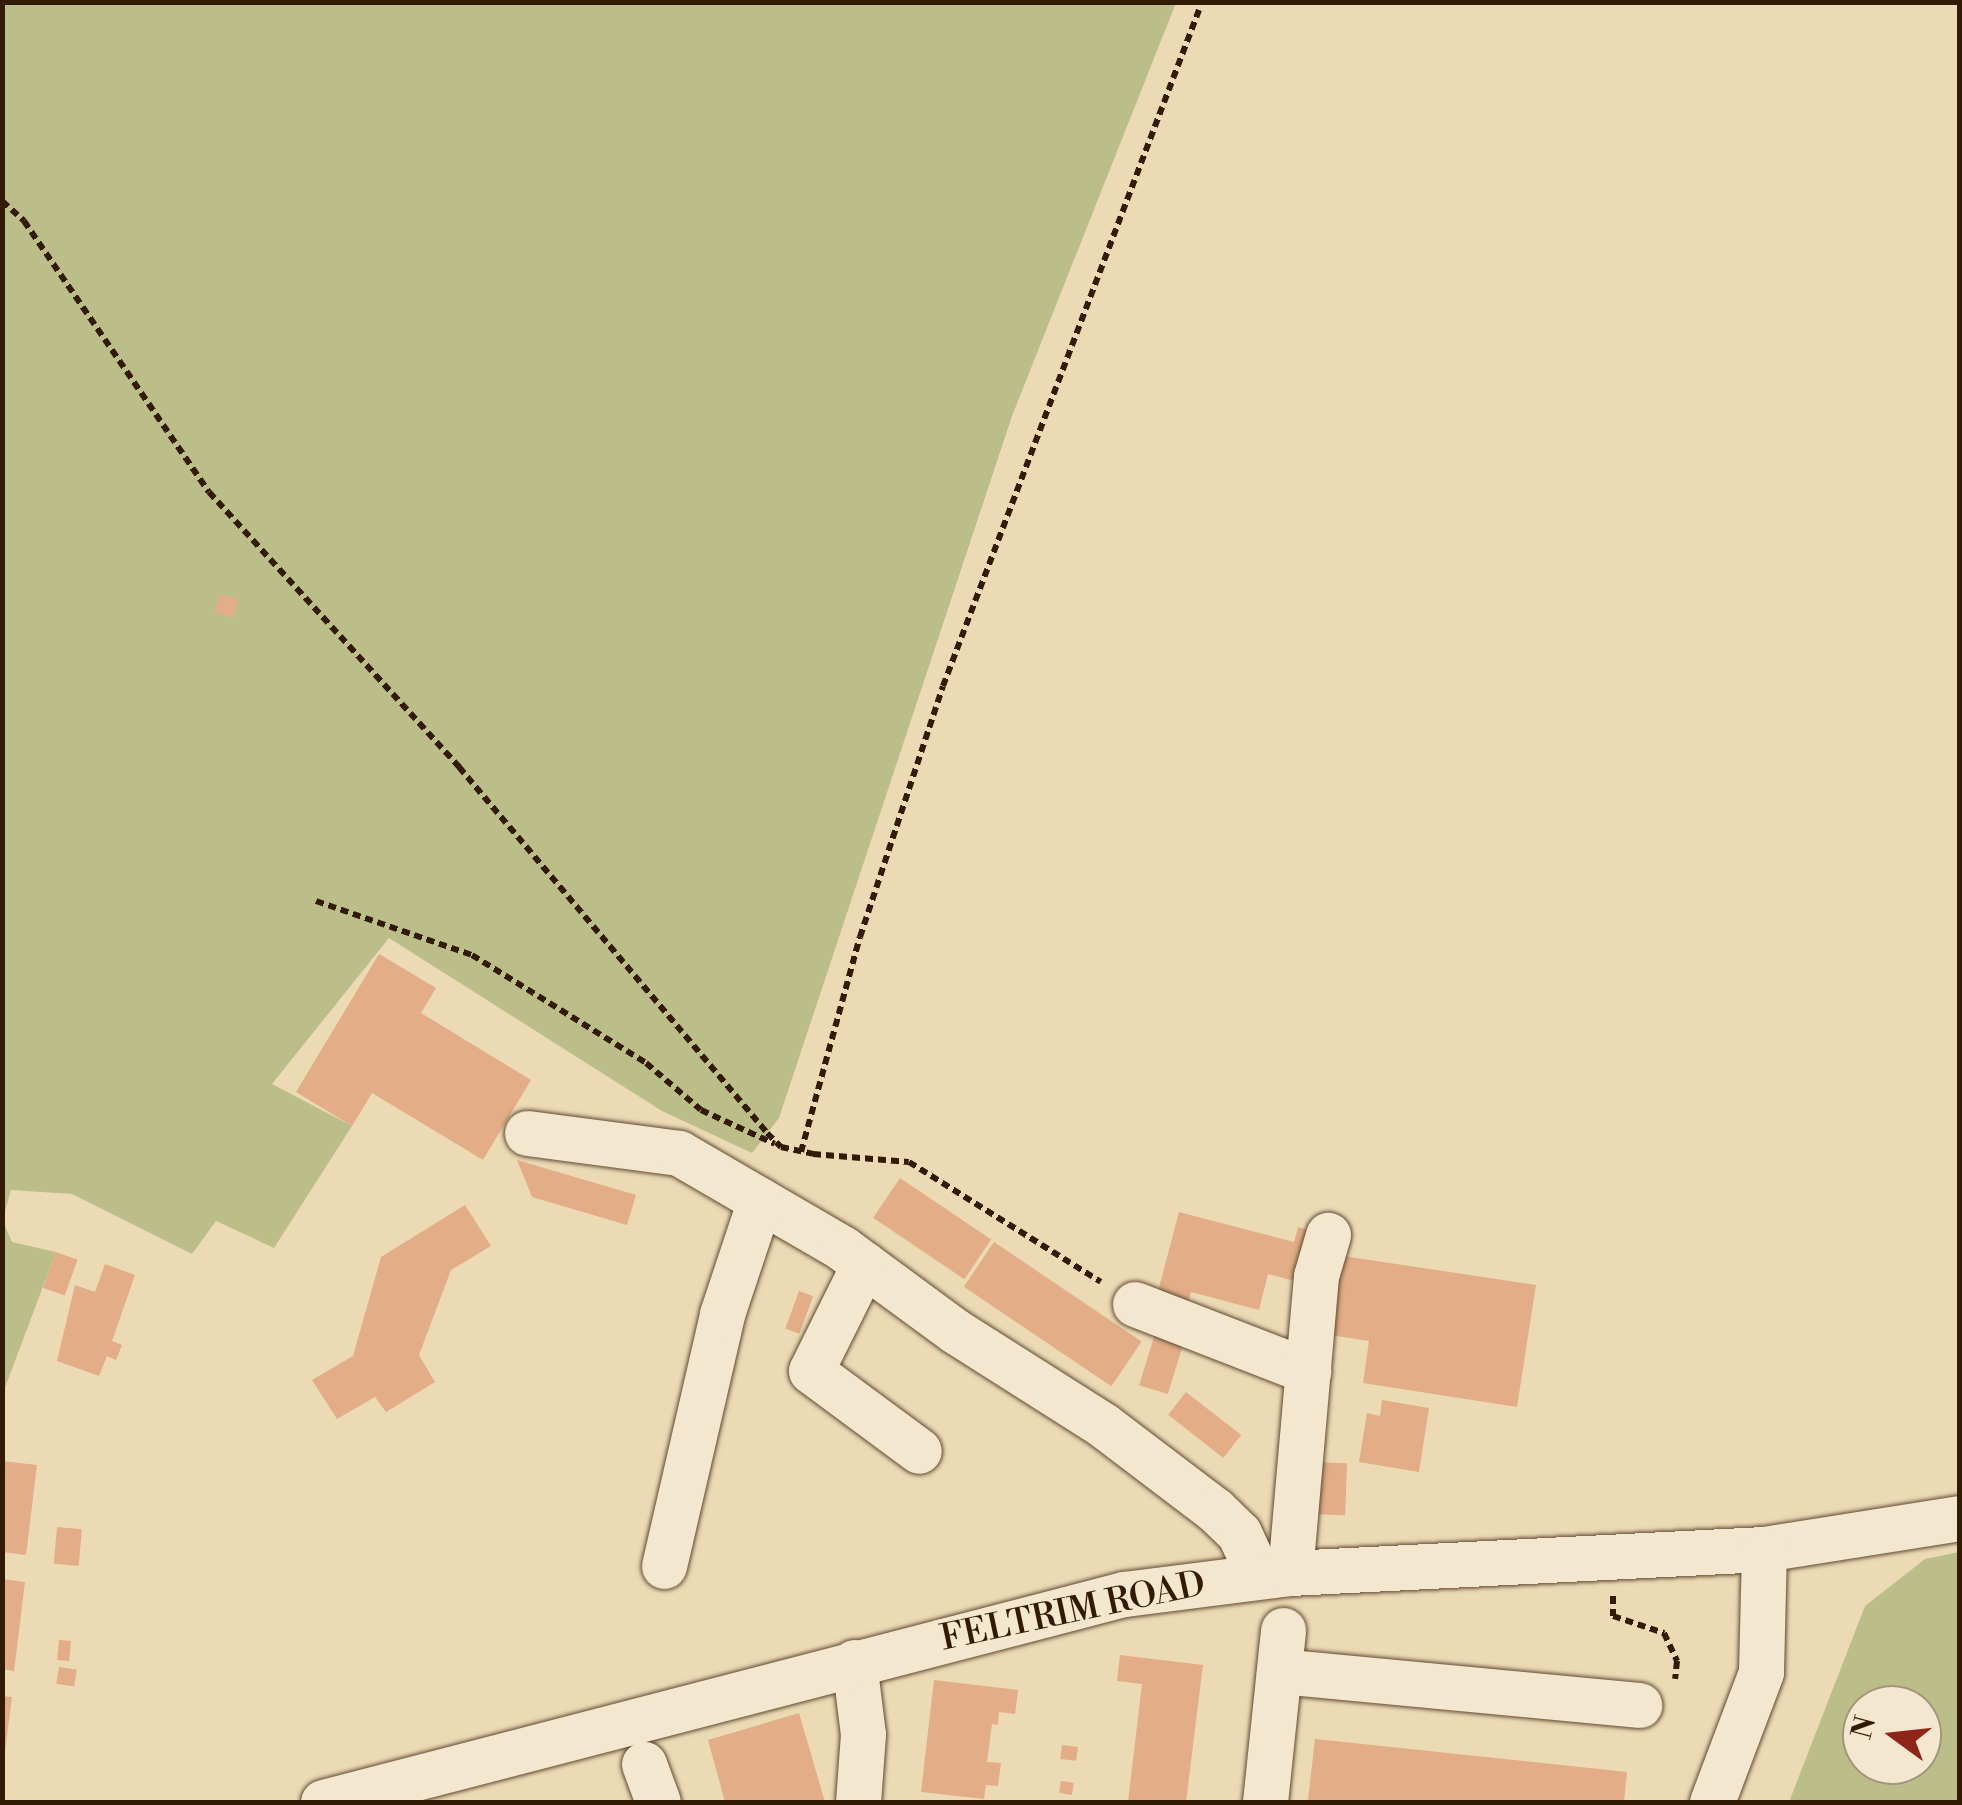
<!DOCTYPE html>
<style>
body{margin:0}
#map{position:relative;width:1962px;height:1805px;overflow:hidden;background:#ecdab5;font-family:"Libre Bodoni",serif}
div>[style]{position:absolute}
.green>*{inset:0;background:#bcbe8a}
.building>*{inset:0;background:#e2ad87;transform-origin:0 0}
.path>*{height:6px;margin-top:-3px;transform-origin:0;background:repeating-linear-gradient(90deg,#331a05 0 8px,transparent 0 13px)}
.roads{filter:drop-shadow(0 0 2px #614a31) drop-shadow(0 0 2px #614a31)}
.minor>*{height:45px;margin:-22.5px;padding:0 22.5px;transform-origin:22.5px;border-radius:22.5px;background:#f3e7cf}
span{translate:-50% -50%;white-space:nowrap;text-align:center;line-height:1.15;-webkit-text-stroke:8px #f3e7cf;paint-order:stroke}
.street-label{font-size:35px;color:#331a05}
.frame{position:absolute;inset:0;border:5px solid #331a05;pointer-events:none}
.north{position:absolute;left:1842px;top:1685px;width:100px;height:100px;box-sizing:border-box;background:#f3e7cf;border:2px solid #a6957e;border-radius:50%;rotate:285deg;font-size:28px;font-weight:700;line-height:40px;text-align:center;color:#331a05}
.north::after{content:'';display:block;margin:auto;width:35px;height:45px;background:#8f2418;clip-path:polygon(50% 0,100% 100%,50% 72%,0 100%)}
</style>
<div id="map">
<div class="green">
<div style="clip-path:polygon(3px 3px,1176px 3px,1012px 416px,779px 1118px,752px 1153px,662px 1111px,389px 938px,272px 1084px,352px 1126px,274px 1248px,216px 1221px,192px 1254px,72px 1194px,11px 1190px,3px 1218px)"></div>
<div style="clip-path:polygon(2px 1219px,12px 1242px,56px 1252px,3px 1393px)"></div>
<div style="clip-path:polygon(evenodd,1959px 1552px,1959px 1802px,1789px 1802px,1865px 1606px,1925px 1559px,1959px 1552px,1922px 1705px,1922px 1765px,1862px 1765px,1862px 1705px,1922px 1705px)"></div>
</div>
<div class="building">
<div style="left:220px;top:594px;width:19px;height:19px;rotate:16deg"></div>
<div style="clip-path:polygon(379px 954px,436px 988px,421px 1013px,531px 1080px,483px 1160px,372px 1093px,352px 1126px,296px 1092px)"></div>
<div style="clip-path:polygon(517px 1160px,636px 1195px,627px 1225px,532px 1197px)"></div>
<div style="left:900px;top:1178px;width:110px;height:48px;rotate:34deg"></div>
<div style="clip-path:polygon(465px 1205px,491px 1246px,451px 1270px,419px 1355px,435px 1382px,386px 1412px,375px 1397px,337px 1419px,312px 1380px,353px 1356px,381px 1257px)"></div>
<div style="clip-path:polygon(1179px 1212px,1294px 1242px,1298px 1227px,1311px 1231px,1298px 1282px,1268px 1274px,1259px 1310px,1191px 1292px,1187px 1307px,1156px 1299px)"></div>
<div style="left:994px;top:1242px;width:178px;height:54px;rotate:34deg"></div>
<div style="left:56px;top:1252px;width:23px;height:38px;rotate:20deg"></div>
<div style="clip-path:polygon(1343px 1256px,1536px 1285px,1517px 1407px,1363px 1383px,1369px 1341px,1330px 1335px)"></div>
<div style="clip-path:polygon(105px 1264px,135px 1275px,112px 1341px,122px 1345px,116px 1360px,107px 1356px,99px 1376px,57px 1361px,75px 1285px,95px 1292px)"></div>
<div style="left:799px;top:1291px;width:15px;height:40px;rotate:20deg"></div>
<div style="left:1157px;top:1327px;width:30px;height:61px;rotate:17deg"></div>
<div style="left:1186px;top:1392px;width:70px;height:29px;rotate:38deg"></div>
<div style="clip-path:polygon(1382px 1400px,1429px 1408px,1419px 1472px,1359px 1462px,1367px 1413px,1380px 1416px)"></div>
<div style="clip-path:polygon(2px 1461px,37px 1465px,26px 1555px,2px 1552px)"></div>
<div style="left:1312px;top:1462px;width:35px;height:52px;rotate:2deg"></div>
<div style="left:57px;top:1527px;width:25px;height:37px;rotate:5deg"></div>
<div style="clip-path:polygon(2px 1579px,25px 1582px,14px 1671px,2px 1669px)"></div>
<div style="left:59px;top:1640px;width:12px;height:20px;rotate:5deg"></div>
<div style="clip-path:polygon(1120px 1655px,1203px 1665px,1186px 1802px,1128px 1802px,1142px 1684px,1117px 1681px)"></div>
<div style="left:59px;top:1667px;width:18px;height:17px;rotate:9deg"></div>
<div style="clip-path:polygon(934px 1680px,1018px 1690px,1015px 1714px,999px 1712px,998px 1725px,992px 1724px,987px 1762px,1001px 1763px,998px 1786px,986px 1785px,984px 1799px,921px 1792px)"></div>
<div style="clip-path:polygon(2px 1696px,12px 1697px,5px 1751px,2px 1751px)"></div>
<div style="clip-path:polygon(799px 1713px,825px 1802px,725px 1802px,708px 1740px)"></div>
<div style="clip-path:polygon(1315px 1739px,1627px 1772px,1624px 1802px,1308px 1800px)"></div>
<div style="left:1062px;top:1745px;width:16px;height:14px;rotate:7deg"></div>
<div style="left:1061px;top:1781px;width:13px;height:12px;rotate:9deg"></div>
</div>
<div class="path">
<div style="left:2px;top:201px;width:30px;rotate:42deg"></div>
<div style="left:24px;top:221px;width:328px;rotate:55.7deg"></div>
<div style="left:209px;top:492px;width:372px;rotate:47.7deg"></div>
<div style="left:459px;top:767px;width:478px;rotate:49.9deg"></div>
<div style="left:767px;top:1133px;width:20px;rotate:45deg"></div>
<div style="left:781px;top:1147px;width:33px;rotate:12deg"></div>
<div style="left:813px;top:1154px;width:96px;rotate:4.8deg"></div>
<div style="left:909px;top:1162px;width:226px;rotate:32deg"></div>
<div style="left:316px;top:901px;width:165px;rotate:19.1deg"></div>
<div style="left:472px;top:955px;width:205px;rotate:31.8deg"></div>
<div style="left:646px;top:1063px;width:72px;rotate:40.5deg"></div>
<div style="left:701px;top:1110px;width:81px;rotate:24.7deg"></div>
<div style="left:801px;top:1152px;width:223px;rotate:-74.7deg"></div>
<div style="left:860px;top:937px;width:264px;rotate:-71.7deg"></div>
<div style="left:943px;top:686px;width:723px;rotate:-69.26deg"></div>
<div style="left:1613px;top:1596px;width:20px;rotate:90deg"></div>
<div style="left:1613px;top:1616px;width:54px;rotate:18.4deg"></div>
<div style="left:1664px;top:1633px;width:31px;rotate:65deg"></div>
<div style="left:1677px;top:1661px;width:18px;rotate:96deg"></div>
</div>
<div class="roads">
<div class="minor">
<div style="left:527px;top:1133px;width:153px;rotate:7.5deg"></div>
<div style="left:679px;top:1153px;width:189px;rotate:30.2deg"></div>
<div style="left:842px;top:1248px;width:140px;rotate:36.3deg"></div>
<div style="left:955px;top:1331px;width:175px;rotate:32.4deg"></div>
<div style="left:1103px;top:1425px;width:141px;rotate:37.2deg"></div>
<div style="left:1215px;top:1510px;width:33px;rotate:44deg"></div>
<div style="left:1239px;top:1533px;width:47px;rotate:65.1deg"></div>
<div style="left:864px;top:1264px;width:119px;rotate:116.4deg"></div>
<div style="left:811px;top:1371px;width:134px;rotate:36.5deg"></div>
<div style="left:1135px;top:1304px;width:186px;rotate:21.2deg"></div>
<div style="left:664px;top:1566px;width:259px;rotate:-77deg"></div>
<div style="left:722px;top:1314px;width:120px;rotate:-71.6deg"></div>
<div style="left:1290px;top:1573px;width:298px;rotate:-85deg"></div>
<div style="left:1316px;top:1276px;width:43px;rotate:-73.7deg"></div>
<div style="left:854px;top:1662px;width:73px;rotate:82.9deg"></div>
<div style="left:863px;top:1734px;width:68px;rotate:94.2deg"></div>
<div style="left:1279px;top:1671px;width:362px;rotate:5.4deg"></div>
<div style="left:644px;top:1764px;width:40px;rotate:69.8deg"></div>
<div style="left:323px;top:1802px;width:828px;rotate:-14.56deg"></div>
<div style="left:1124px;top:1594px;width:167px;rotate:-7.2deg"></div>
<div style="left:1290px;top:1573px;width:475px;rotate:-2.9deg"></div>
<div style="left:1764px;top:1549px;width:198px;rotate:-9deg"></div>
<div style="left:1265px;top:1802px;width:173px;rotate:-84deg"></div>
<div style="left:1712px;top:1802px;width:139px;rotate:-69.3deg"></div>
<div style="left:1761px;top:1672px;width:123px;rotate:-88.6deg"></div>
</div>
</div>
<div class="street-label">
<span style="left:1073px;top:1612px;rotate:-12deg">FELTRIM ROAD</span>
</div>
<div class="frame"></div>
<div class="north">N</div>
</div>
